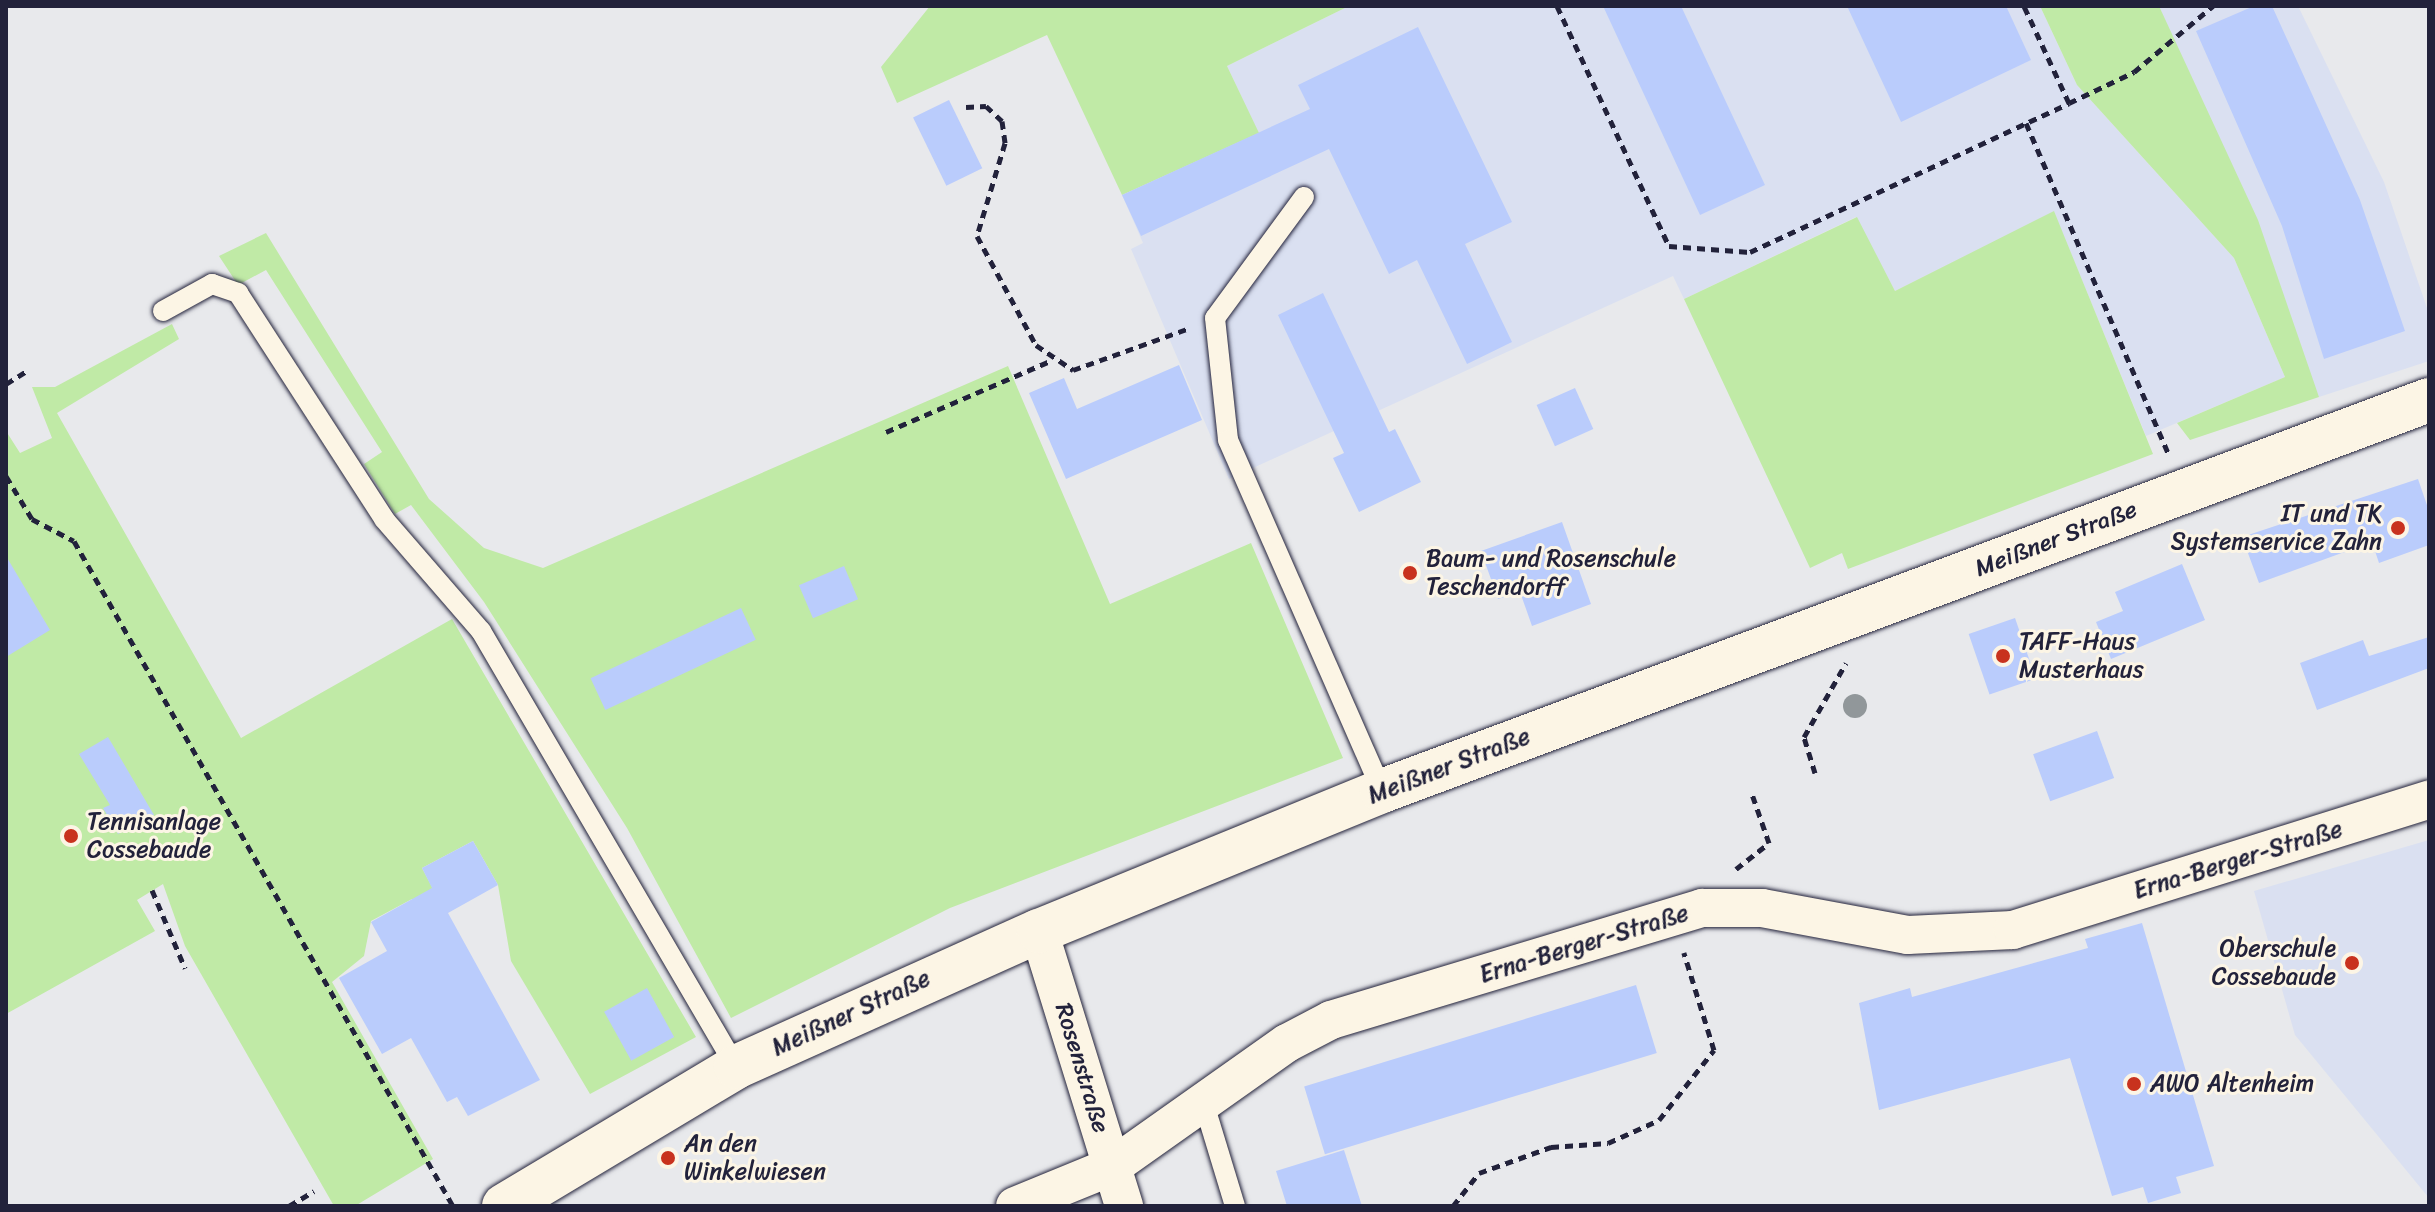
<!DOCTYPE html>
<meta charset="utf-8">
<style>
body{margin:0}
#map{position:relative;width:2435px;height:1212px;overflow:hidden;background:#e8e9ec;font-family:Sriracha,sans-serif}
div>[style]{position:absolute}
.built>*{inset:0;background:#dae0f1}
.green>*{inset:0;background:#c0eaa6}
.building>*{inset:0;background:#baccfc;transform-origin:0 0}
.path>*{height:5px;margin-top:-2.5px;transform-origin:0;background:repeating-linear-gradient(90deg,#22223b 0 8px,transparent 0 14px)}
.roads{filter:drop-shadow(0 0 2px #22223b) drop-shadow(0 0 2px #22223b)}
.lane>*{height:20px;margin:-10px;padding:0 10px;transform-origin:10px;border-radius:10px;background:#fcf5e5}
.street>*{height:38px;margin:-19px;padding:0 19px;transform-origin:19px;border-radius:19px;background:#fcf5e5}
.primary>*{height:44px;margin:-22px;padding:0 22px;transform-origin:22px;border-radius:22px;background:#fcf5e5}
.trees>*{width:24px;height:24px;margin:-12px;border-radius:50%;background:#91979a}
.dots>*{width:22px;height:22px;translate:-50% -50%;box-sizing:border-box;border:4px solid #fcf5e5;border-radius:50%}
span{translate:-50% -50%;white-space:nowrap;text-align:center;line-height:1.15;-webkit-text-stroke:6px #fcf5e5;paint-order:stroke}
.poi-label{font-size:24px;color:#22223b}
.right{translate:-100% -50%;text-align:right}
.left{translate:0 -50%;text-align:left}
.street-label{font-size:24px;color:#22223b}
.frame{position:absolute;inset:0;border:8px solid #22223b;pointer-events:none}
</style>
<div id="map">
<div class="built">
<div style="clip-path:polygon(1349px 6px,2040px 6px,2077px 85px,2234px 258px,2285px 377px,2146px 436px,2054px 212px,1895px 291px,1856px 217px,1684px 299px,1673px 276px,1229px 479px,1131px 249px,1143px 243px,1122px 195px,1258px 132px,1227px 66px)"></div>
<div style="clip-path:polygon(2159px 6px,2298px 6px,2384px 182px,2429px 314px,2429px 361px,2319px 397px)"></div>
<div style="clip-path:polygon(2429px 840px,2429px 1198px,2295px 1035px,2254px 891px)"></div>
</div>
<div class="green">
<div style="clip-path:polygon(930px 6px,1349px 6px,1227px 66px,1259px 133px,1122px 195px,1047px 35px,897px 103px,881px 67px)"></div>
<div style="clip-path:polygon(2040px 6px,2159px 6px,2258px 220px,2319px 397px,2190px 440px,2177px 423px,2285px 377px,2234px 258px,2077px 85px)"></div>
<div style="clip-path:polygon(2054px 211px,2153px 454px,1848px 569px,1842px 553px,1810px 568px,1684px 299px,1857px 217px,1895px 291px)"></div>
<div style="clip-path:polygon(266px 233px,429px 499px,484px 548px,543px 568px,1008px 366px,1110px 604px,1251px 543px,1343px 758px,950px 908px,731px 1018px,627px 828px,484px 602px,411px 505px,395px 514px,364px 464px,382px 452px,266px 270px,238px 285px,219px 256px)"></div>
<div style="clip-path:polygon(172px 324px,179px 339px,57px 413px,241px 738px,452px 619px,696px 1037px,590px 1094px,511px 961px,498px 885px,473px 841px,422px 868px,446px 913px,428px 925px,412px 899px,371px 921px,364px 956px,332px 982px,433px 1159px,355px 1206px,334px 1206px,185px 946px,163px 884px,137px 900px,155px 931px,6px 1014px,6px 431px,20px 453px,52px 438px,32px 387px,55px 387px)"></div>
</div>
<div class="building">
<div style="clip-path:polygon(1603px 6px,1681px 6px,1765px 185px,1700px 215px)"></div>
<div style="clip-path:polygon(1847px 6px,2006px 6px,2031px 60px,1901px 122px)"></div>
<div style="clip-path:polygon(2254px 6px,2272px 6px,2360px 200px,2405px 331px,2324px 359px,2282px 226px,2196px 31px)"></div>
<div style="clip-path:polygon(1418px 27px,1512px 222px,1465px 244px,1512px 342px,1467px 364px,1417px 260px,1389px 274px,1329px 149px,1141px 236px,1122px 195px,1310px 109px,1298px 85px)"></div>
<div style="left:949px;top:100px;width:76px;height:40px;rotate:64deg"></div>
<div style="clip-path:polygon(1323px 293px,1389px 432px,1395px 429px,1421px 482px,1359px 512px,1333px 458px,1344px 453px,1278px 315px)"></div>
<div style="clip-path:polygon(1179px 365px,1202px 420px,1066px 479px,1029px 393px,1064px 378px,1077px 409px)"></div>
<div style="left:1575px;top:388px;width:45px;height:42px;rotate:66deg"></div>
<div style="clip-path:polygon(2418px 479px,2429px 511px,2429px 545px,2379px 563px,2372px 542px,2259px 583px,2242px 537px)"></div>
<div style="clip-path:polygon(1562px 522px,1591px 604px,1532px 626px,1520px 592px,1498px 599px,1481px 551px)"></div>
<div style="clip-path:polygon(6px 556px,50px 630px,6px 657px)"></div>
<div style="clip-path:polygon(2182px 564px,2205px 620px,2111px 659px,2096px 622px,2123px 611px,2115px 592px)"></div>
<div style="left:844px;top:566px;width:36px;height:49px;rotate:67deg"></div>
<div style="left:741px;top:608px;width:35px;height:166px;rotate:65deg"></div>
<div style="left:2015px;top:618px;width:64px;height:49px;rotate:71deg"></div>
<div style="clip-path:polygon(2429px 637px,2429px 668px,2317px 710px,2300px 663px,2363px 640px,2369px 656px)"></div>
<div style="left:2097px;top:731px;width:50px;height:68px;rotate:70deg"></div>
<div style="clip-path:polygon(108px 737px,154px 815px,118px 834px,103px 808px,110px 805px,79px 754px)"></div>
<div style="clip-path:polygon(473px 841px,498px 885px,448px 913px,540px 1080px,468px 1116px,457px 1097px,447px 1102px,411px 1038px,382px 1054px,339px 978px,387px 951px,371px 922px,432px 888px,422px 868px)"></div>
<div style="clip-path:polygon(2142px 923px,2214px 1166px,2176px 1177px,2181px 1193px,2148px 1203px,2143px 1187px,2112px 1196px,2070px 1058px,1879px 1110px,1859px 1003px,1910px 988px,1912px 997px,2088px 948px,2085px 939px)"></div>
<div style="left:1636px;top:985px;width:71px;height:347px;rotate:73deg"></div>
<div style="left:647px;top:988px;width:56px;height:49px;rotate:61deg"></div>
<div style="clip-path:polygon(1344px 1150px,1362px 1206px,1287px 1206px,1276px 1171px)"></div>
</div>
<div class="path">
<div style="left:1557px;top:6px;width:265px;rotate:65deg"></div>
<div style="left:1669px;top:246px;width:81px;rotate:4.2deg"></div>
<div style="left:1750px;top:252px;width:352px;rotate:-25deg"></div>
<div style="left:2069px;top:103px;width:107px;rotate:-114.9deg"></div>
<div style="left:2069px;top:103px;width:72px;rotate:-25.5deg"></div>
<div style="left:2134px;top:72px;width:103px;rotate:-39.9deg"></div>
<div style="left:966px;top:107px;width:20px;rotate:-3deg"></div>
<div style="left:986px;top:106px;width:22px;rotate:43deg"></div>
<div style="left:1002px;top:121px;width:22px;rotate:82deg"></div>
<div style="left:1005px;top:143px;width:97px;rotate:106.8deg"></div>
<div style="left:977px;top:236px;width:124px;rotate:61.6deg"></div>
<div style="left:1036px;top:345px;width:45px;rotate:34deg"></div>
<div style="left:1073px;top:370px;width:121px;rotate:-19.8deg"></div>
<div style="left:2026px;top:123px;width:359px;rotate:66.7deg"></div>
<div style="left:6px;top:384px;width:26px;rotate:-32deg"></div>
<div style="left:886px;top:432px;width:181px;rotate:-23.4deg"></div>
<div style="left:6px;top:476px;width:50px;rotate:58.8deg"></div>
<div style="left:32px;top:519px;width:47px;rotate:27.6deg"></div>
<div style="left:74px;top:541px;width:765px;rotate:60.32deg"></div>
<div style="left:1815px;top:773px;width:38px;rotate:-107deg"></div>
<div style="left:1804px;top:737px;width:85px;rotate:-60.4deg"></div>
<div style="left:1736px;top:869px;width:42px;rotate:-38.2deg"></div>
<div style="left:1769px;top:843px;width:52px;rotate:-109.1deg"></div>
<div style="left:152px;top:890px;width:85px;rotate:67.1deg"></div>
<div style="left:289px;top:1206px;width:29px;rotate:-31deg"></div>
<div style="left:1453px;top:1206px;width:42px;rotate:-51.8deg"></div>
<div style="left:1479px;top:1173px;width:77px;rotate:-19.9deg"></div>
<div style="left:1551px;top:1147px;width:57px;rotate:-4deg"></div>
<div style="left:1608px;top:1143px;width:56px;rotate:-24.3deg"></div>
<div style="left:1659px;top:1120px;width:89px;rotate:-51.8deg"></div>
<div style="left:1714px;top:1050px;width:102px;rotate:-107.2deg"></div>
</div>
<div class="roads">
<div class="lane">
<div style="left:1304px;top:197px;width:150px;rotate:126.3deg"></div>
<div style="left:1215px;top:318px;width:123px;rotate:83.9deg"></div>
<div style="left:1228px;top:440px;width:383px;rotate:66.3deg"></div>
<div style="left:163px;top:311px;width:56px;rotate:-28.9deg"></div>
<div style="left:212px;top:284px;width:28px;rotate:19deg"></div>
<div style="left:238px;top:293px;width:269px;rotate:57.1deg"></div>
<div style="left:384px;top:519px;width:148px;rotate:49.1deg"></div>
<div style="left:481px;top:631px;width:505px;rotate:59.68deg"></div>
<div style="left:1204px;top:1104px;width:107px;rotate:73.1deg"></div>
</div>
<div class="street">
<div style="left:1039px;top:931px;width:288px;rotate:72.8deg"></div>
<div style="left:1015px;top:1206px;width:106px;rotate:-22.2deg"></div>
<div style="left:1113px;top:1166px;width:213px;rotate:-35.3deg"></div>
<div style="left:1287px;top:1043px;width:50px;rotate:-27.6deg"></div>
<div style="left:1331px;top:1020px;width:388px;rotate:-16.8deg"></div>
<div style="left:1702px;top:908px;width:60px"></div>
<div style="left:1762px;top:908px;width:148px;rotate:10.5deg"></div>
<div style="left:1908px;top:935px;width:105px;rotate:-2.7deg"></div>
<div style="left:2013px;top:930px;width:436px;rotate:-17.4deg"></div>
</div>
<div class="primary">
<div style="left:504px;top:1206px;width:270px;rotate:-30.9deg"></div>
<div style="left:736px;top:1067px;width:332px;rotate:-24.2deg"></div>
<div style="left:1039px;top:931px;width:370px;rotate:-22.2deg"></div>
<div style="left:1382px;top:791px;width:1118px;rotate:-20.48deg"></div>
</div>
</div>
<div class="trees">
<div style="left:1855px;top:706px"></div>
</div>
<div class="dots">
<div style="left:2398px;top:528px;background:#c8321e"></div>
<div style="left:1410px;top:573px;background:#c8321e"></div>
<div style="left:2003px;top:656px;background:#c8321e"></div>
<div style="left:71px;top:836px;background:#c8321e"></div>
<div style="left:2352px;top:963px;background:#c8321e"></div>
<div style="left:2134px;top:1084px;background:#c8321e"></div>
<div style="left:668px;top:1158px;background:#c8321e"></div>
</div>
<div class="poi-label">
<span class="right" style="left:2382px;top:528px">IT und TK<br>Systemservice Zahn</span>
<span class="left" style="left:1426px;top:573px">Baum- und Rosenschule<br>Teschendorff</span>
<span class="left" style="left:2019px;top:656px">TAFF-Haus<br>Musterhaus</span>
<span class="left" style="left:87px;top:836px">Tennisanlage<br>Cossebaude</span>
<span class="right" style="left:2336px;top:963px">Oberschule<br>Cossebaude</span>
<span class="left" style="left:2150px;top:1084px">AWO Altenheim</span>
<span class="left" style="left:684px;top:1158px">An den<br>Winkelwiesen</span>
</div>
<div class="street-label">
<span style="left:2056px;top:539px;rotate:-21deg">Meißner Straße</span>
<span style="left:1449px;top:766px;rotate:-21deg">Meißner Straße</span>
<span style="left:2238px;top:860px;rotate:-17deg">Erna-Berger-Straße</span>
<span style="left:1584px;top:944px;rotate:-17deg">Erna-Berger-Straße</span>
<span style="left:851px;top:1013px;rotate:-25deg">Meißner Straße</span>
<span style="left:1082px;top:1068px;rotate:73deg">Rosenstraße</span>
</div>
<div class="frame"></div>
</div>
